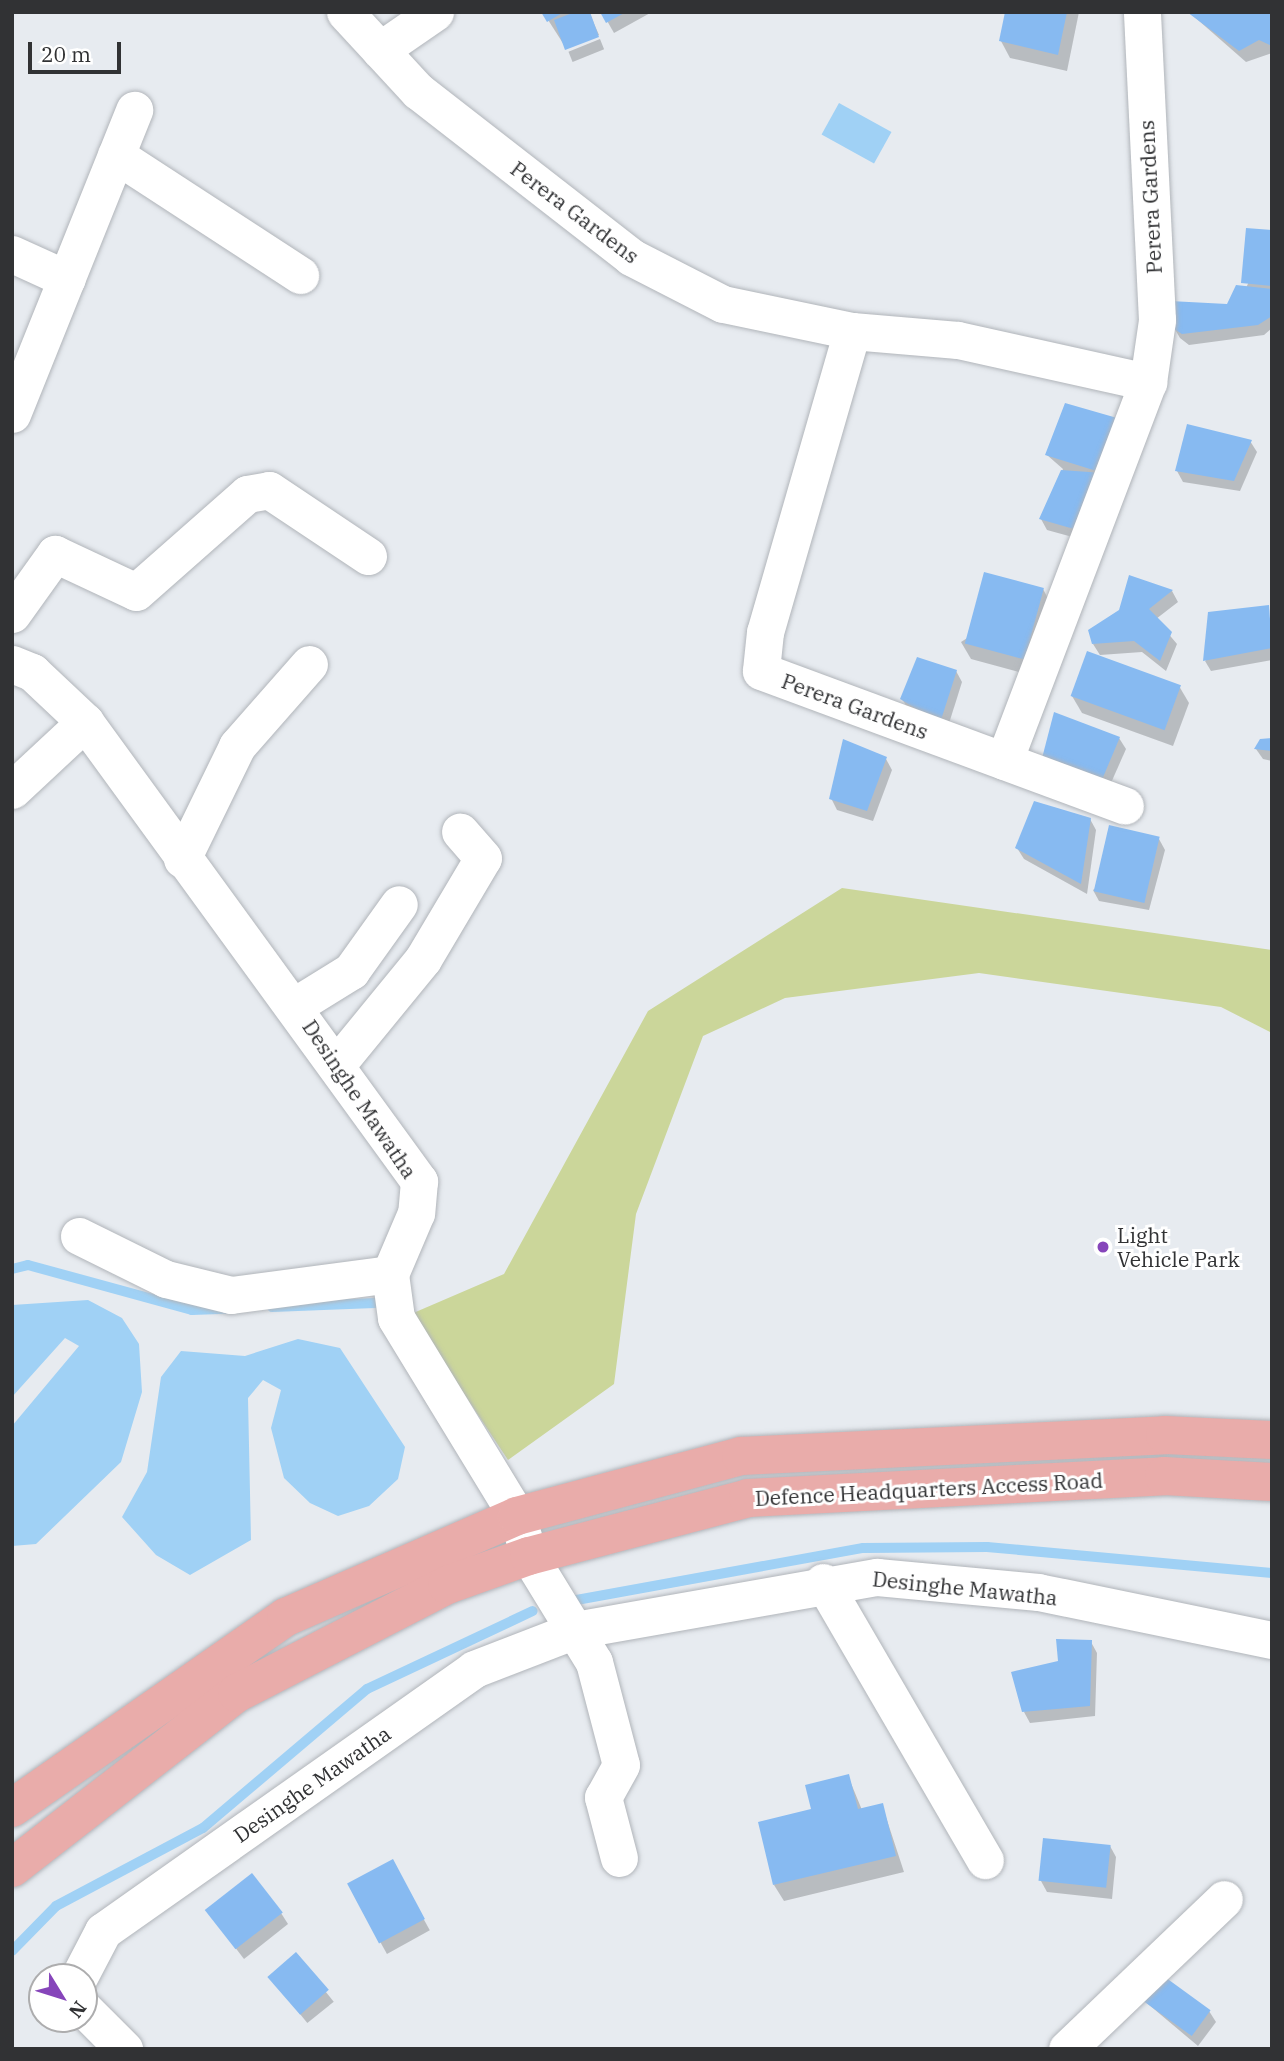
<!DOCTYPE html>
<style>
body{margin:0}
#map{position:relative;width:1284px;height:2061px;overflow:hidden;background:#e7ebf0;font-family:"IBM Plex Serif",serif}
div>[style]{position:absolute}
.green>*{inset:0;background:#cbd69a}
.water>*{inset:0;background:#a0d1f5;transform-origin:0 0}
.shadow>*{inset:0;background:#0003;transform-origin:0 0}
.stream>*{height:10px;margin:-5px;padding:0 5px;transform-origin:5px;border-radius:5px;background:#a0d1f5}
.building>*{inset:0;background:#87baf1;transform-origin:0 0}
.roads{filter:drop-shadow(0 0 2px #b1b5ba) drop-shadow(0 0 2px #b1b5ba)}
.minor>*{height:37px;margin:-18.5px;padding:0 18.5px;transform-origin:18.5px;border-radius:18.5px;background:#fff}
.primary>*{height:38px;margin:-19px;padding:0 19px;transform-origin:19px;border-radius:19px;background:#e9acaa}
.dots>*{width:19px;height:19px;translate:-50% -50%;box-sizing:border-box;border:4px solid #fff;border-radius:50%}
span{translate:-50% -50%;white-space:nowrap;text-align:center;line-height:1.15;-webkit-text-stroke:6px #fff;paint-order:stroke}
.street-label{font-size:21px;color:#313234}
.poi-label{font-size:21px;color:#313234}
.left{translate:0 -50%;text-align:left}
.frame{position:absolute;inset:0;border:14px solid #313234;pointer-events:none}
.north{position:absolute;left:28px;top:1963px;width:70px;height:70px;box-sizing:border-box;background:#fff;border:2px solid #adadae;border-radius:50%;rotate:128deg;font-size:19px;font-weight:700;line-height:28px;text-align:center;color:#313234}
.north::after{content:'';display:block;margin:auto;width:24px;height:32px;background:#8645ba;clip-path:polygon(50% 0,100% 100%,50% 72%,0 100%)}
.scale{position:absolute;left:28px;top:42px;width:93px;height:32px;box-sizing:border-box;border:4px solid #313234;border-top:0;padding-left:9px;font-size:21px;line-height:24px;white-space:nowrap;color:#313234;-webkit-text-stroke:5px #fff;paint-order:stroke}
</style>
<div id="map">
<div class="green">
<div style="clip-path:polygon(842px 888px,1272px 950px,1272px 1033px,1221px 1007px,979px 973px,785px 998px,703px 1036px,636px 1214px,614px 1384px,508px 1460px,411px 1314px,504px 1274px,648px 1011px)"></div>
</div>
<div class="water">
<div style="left:839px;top:103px;width:60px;height:36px;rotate:29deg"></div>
<div style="clip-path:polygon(88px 1300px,122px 1318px,139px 1344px,142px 1392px,121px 1462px,36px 1544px,12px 1546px,12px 1426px,79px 1346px,65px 1338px,12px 1397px,12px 1305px)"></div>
<div style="clip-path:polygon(298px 1339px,340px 1348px,405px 1447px,398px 1479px,369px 1506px,338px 1516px,310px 1503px,284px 1478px,271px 1428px,281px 1390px,263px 1380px,248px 1398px,251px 1540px,190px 1575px,156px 1555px,122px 1517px,147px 1472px,161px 1377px,181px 1351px,245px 1356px)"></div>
</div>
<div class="shadow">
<div style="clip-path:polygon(543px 12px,589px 12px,599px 35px,566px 48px)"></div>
<div style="clip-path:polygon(602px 12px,652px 12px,614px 33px)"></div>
<div style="clip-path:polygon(1007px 12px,1079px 12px,1067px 71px,1010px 58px,1001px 41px)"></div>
<div style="clip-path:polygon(1272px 12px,1272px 53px,1246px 62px,1190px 13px)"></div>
<div style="left:600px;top:39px;width:11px;height:34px;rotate:68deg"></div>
<div style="clip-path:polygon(1272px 232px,1272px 328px,1264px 335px,1189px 345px,1180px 338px,1173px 326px,1228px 306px,1246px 288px)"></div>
<div style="clip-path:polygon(1123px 422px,1087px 541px,1047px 530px,1041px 519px,1063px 469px,1047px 455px)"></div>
<div style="clip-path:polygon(1250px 441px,1257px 452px,1240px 491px,1183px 482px,1177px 471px)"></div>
<div style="clip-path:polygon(1130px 578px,1172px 591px,1178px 602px,1156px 619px,1177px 644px,1166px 671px,1142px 652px,1100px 655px,1093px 644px,1120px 611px)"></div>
<div style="clip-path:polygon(1043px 589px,1052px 606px,1030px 675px,971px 659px,961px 642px)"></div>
<div style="clip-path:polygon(1268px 607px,1272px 660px,1211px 671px,1205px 661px)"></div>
<div style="clip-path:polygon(956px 671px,962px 682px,946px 733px,909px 710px,902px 699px)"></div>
<div style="clip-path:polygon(1179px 686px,1189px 703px,1173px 746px,1082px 713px,1072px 696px)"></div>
<div style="clip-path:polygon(1119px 738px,1126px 749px,1107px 792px,1049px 773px)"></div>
<div style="clip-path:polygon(1272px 740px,1272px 761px,1263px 759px,1256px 749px)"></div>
<div style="clip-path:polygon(886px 759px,892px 770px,873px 821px,837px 810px,831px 798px)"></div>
<div style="clip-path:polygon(1090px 819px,1096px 830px,1087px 894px,1024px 859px,1017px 848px)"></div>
<div style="clip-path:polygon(1159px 839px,1165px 850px,1149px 910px,1099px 901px,1093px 890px)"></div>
<div style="clip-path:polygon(1091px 1642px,1097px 1653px,1095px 1716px,1030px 1723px,1024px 1712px)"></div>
<div style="clip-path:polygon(848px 1776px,862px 1810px,882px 1805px,904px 1872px,784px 1901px,774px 1885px,813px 1810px)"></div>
<div style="clip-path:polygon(1110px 1846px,1116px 1857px,1112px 1899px,1047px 1892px,1041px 1881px)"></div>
<div style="left:392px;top:1862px;width:78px;height:49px;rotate:61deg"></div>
<div style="clip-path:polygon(208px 1912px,281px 1913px,288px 1924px,244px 1959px)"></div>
<div style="left:296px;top:1955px;width:60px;height:34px;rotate:51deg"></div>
<div style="clip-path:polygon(1142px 1999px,1209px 2011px,1216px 2022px,1198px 2046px)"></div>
</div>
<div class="stream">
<div style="left:12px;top:1269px;width:16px;rotate:-14deg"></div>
<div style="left:28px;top:1265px;width:170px;rotate:15.3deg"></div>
<div style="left:192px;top:1310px;width:34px;rotate:-2deg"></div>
<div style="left:272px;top:1307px;width:103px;rotate:-2.2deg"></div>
<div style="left:571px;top:1601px;width:297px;rotate:-10.3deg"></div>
<div style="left:863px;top:1548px;width:124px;rotate:-0.5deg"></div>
<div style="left:987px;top:1547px;width:286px;rotate:5.2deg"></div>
<div style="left:12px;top:1951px;width:63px;rotate:-45.6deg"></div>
<div style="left:56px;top:1906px;width:166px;rotate:-28deg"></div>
<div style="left:203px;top:1828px;width:215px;rotate:-40.3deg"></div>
<div style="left:367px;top:1689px;width:183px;rotate:-25.2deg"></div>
</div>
<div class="building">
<div style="clip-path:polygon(541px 12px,564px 12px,547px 22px)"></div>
<div style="clip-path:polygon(575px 12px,590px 12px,599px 37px,565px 50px,554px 20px)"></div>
<div style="clip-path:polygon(600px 12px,626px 12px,606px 23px)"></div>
<div style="clip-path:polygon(1005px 12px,1067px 12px,1058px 55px,999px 41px)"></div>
<div style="clip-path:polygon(1187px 12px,1272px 12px,1272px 46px,1259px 40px,1239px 51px)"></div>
<div style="clip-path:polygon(1246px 228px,1272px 230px,1272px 286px,1241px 283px)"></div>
<div style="clip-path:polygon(1236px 285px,1272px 289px,1272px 316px,1258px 325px,1182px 334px,1171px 327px,1170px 301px,1227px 304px)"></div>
<div style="clip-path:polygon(1065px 403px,1124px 420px,1103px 473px,1081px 531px,1039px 519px,1061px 470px,1103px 473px,1045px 455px)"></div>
<div style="clip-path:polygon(1187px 424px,1252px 440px,1234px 481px,1175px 471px)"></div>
<div style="left:984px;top:572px;width:62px;height:74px;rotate:15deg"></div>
<div style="clip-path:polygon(1129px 575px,1173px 590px,1149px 609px,1172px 632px,1160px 661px,1134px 641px,1092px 644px,1088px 630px,1119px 610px)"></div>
<div style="clip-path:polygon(1269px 605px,1272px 648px,1203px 661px,1208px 612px)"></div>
<div style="left:1087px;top:651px;width:100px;height:48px;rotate:20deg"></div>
<div style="clip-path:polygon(917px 657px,957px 670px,940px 723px,900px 699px)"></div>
<div style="clip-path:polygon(1054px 712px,1120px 737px,1101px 782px,1041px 762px)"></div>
<div style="clip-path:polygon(1272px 738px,1272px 751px,1254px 749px,1260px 739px)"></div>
<div style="clip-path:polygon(843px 739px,887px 757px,867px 811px,829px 799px)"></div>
<div style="clip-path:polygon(1034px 801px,1091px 818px,1081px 884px,1015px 848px)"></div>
<div style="left:1109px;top:825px;width:52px;height:68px;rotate:13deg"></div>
<div style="clip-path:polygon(1056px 1639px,1092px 1640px,1090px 1706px,1022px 1712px,1011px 1672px,1058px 1661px)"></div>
<div style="clip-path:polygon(849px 1774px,858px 1809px,883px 1803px,896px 1856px,773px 1885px,758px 1822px,811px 1809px,805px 1785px)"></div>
<div style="left:1043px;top:1838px;width:68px;height:43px;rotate:6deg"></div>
<div style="left:393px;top:1859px;width:68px;height:52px;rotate:62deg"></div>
<div style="left:252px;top:1873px;width:50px;height:60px;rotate:52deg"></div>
<div style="left:296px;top:1952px;width:50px;height:38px;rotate:49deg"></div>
<div style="left:1158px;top:1972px;width:65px;height:32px;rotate:36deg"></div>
</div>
<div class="roads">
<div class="minor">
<div style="left:345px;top:12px;width:108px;rotate:47.3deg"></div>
<div style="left:418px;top:91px;width:270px;rotate:37.9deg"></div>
<div style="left:631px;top:257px;width:103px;rotate:27.1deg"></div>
<div style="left:723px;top:304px;width:132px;rotate:11.8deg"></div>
<div style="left:852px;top:331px;width:106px;rotate:4.9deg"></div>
<div style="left:958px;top:340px;width:195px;rotate:12.5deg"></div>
<div style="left:380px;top:50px;width:67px;rotate:-34.6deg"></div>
<div style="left:116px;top:155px;width:220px;rotate:33.1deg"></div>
<div style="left:12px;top:254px;width:60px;rotate:24.4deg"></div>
<div style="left:852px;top:331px;width:313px;rotate:106.1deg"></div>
<div style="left:765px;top:632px;width:39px;rotate:96deg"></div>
<div style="left:761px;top:671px;width:388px;rotate:20.3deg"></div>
<div style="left:12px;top:414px;width:328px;rotate:-68.1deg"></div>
<div style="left:12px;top:614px;width:74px;rotate:-54.4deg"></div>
<div style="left:55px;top:554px;width:89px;rotate:25.1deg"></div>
<div style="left:136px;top:592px;width:148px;rotate:-41.4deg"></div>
<div style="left:247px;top:494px;width:22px;rotate:-10deg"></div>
<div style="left:269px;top:490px;width:119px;rotate:33.7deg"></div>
<div style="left:12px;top:664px;width:22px;rotate:22deg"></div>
<div style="left:32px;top:672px;width:73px;rotate:43.3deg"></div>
<div style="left:85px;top:722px;width:568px;rotate:53.96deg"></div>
<div style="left:419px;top:1181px;width:32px;rotate:95deg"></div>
<div style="left:416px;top:1213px;width:66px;rotate:113.1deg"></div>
<div style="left:390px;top:1274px;width:44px;rotate:82.2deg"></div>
<div style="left:396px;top:1318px;width:232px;rotate:58.6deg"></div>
<div style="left:517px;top:1516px;width:42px;rotate:73.3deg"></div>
<div style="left:529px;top:1556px;width:124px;rotate:58.5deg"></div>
<div style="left:594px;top:1662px;width:106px;rotate:75.3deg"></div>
<div style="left:621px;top:1765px;width:37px;rotate:119deg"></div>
<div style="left:603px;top:1797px;width:63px;rotate:75.3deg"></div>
<div style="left:1004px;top:761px;width:405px;rotate:-69.2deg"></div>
<div style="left:1148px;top:382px;width:63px;rotate:-81.7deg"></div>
<div style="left:1157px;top:320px;width:308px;rotate:-92.8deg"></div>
<div style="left:12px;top:790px;width:100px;rotate:-43deg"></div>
<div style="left:182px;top:859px;width:126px;rotate:-64deg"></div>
<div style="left:237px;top:746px;width:109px;rotate:-48.7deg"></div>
<div style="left:296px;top:1005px;width:65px;rotate:-31.7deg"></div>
<div style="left:351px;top:971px;width:82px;rotate:-54.4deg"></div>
<div style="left:338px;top:1063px;width:134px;rotate:-50.7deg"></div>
<div style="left:423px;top:959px;width:117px;rotate:-59.3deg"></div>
<div style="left:483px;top:858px;width:35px;rotate:-131deg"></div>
<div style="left:79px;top:1236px;width:97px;rotate:26.3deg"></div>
<div style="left:166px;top:1279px;width:67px;rotate:13.8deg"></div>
<div style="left:231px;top:1295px;width:160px;rotate:-7.5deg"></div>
<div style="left:823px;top:1582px;width:322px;rotate:59.8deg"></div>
<div style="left:79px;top:1977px;width:52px;rotate:-62.4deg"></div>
<div style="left:103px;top:1931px;width:454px;rotate:-35.2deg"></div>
<div style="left:474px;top:1669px;width:108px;rotate:-21.1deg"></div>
<div style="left:575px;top:1630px;width:307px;rotate:-10deg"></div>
<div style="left:877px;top:1577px;width:162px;rotate:5.3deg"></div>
<div style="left:1038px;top:1592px;width:239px;rotate:11.6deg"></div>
<div style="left:84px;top:2009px;width:57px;rotate:45deg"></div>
<div style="left:1067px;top:2049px;width:217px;rotate:-43.7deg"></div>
</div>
<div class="primary">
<div style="left:12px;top:1808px;width:334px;rotate:-34.9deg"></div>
<div style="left:286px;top:1617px;width:252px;rotate:-23.6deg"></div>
<div style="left:517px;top:1516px;width:232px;rotate:-15deg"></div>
<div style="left:741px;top:1456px;width:425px;rotate:-2.8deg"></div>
<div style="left:1165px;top:1435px;width:107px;rotate:2.7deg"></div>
<div style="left:12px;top:1868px;width:285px;rotate:-37.9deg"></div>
<div style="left:237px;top:1693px;width:236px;rotate:-27.2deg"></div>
<div style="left:447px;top:1585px;width:87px;rotate:-19.5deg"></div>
<div style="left:529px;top:1556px;width:227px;rotate:-14.8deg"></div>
<div style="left:748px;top:1498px;width:417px;rotate:-3deg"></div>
<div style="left:1164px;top:1476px;width:108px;rotate:3.2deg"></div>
</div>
</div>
<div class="dots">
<div style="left:1103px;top:1247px;background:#8645ba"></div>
</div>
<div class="street-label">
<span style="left:1150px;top:197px;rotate:-93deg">Perera Gardens</span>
<span style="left:575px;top:212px;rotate:37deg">Perera Gardens</span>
<span style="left:855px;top:706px;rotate:20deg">Perera Gardens</span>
<span style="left:360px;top:1099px;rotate:56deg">Desinghe Mawatha</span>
<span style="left:929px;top:1489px;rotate:-3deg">Defence Headquarters Access Road</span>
<span style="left:965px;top:1588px;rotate:6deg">Desinghe Mawatha</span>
<span style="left:312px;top:1784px;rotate:-35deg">Desinghe Mawatha</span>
</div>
<div class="poi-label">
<span class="left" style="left:1117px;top:1247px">Light<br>Vehicle Park</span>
</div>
<div class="frame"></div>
<div class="north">N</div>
<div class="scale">20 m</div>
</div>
